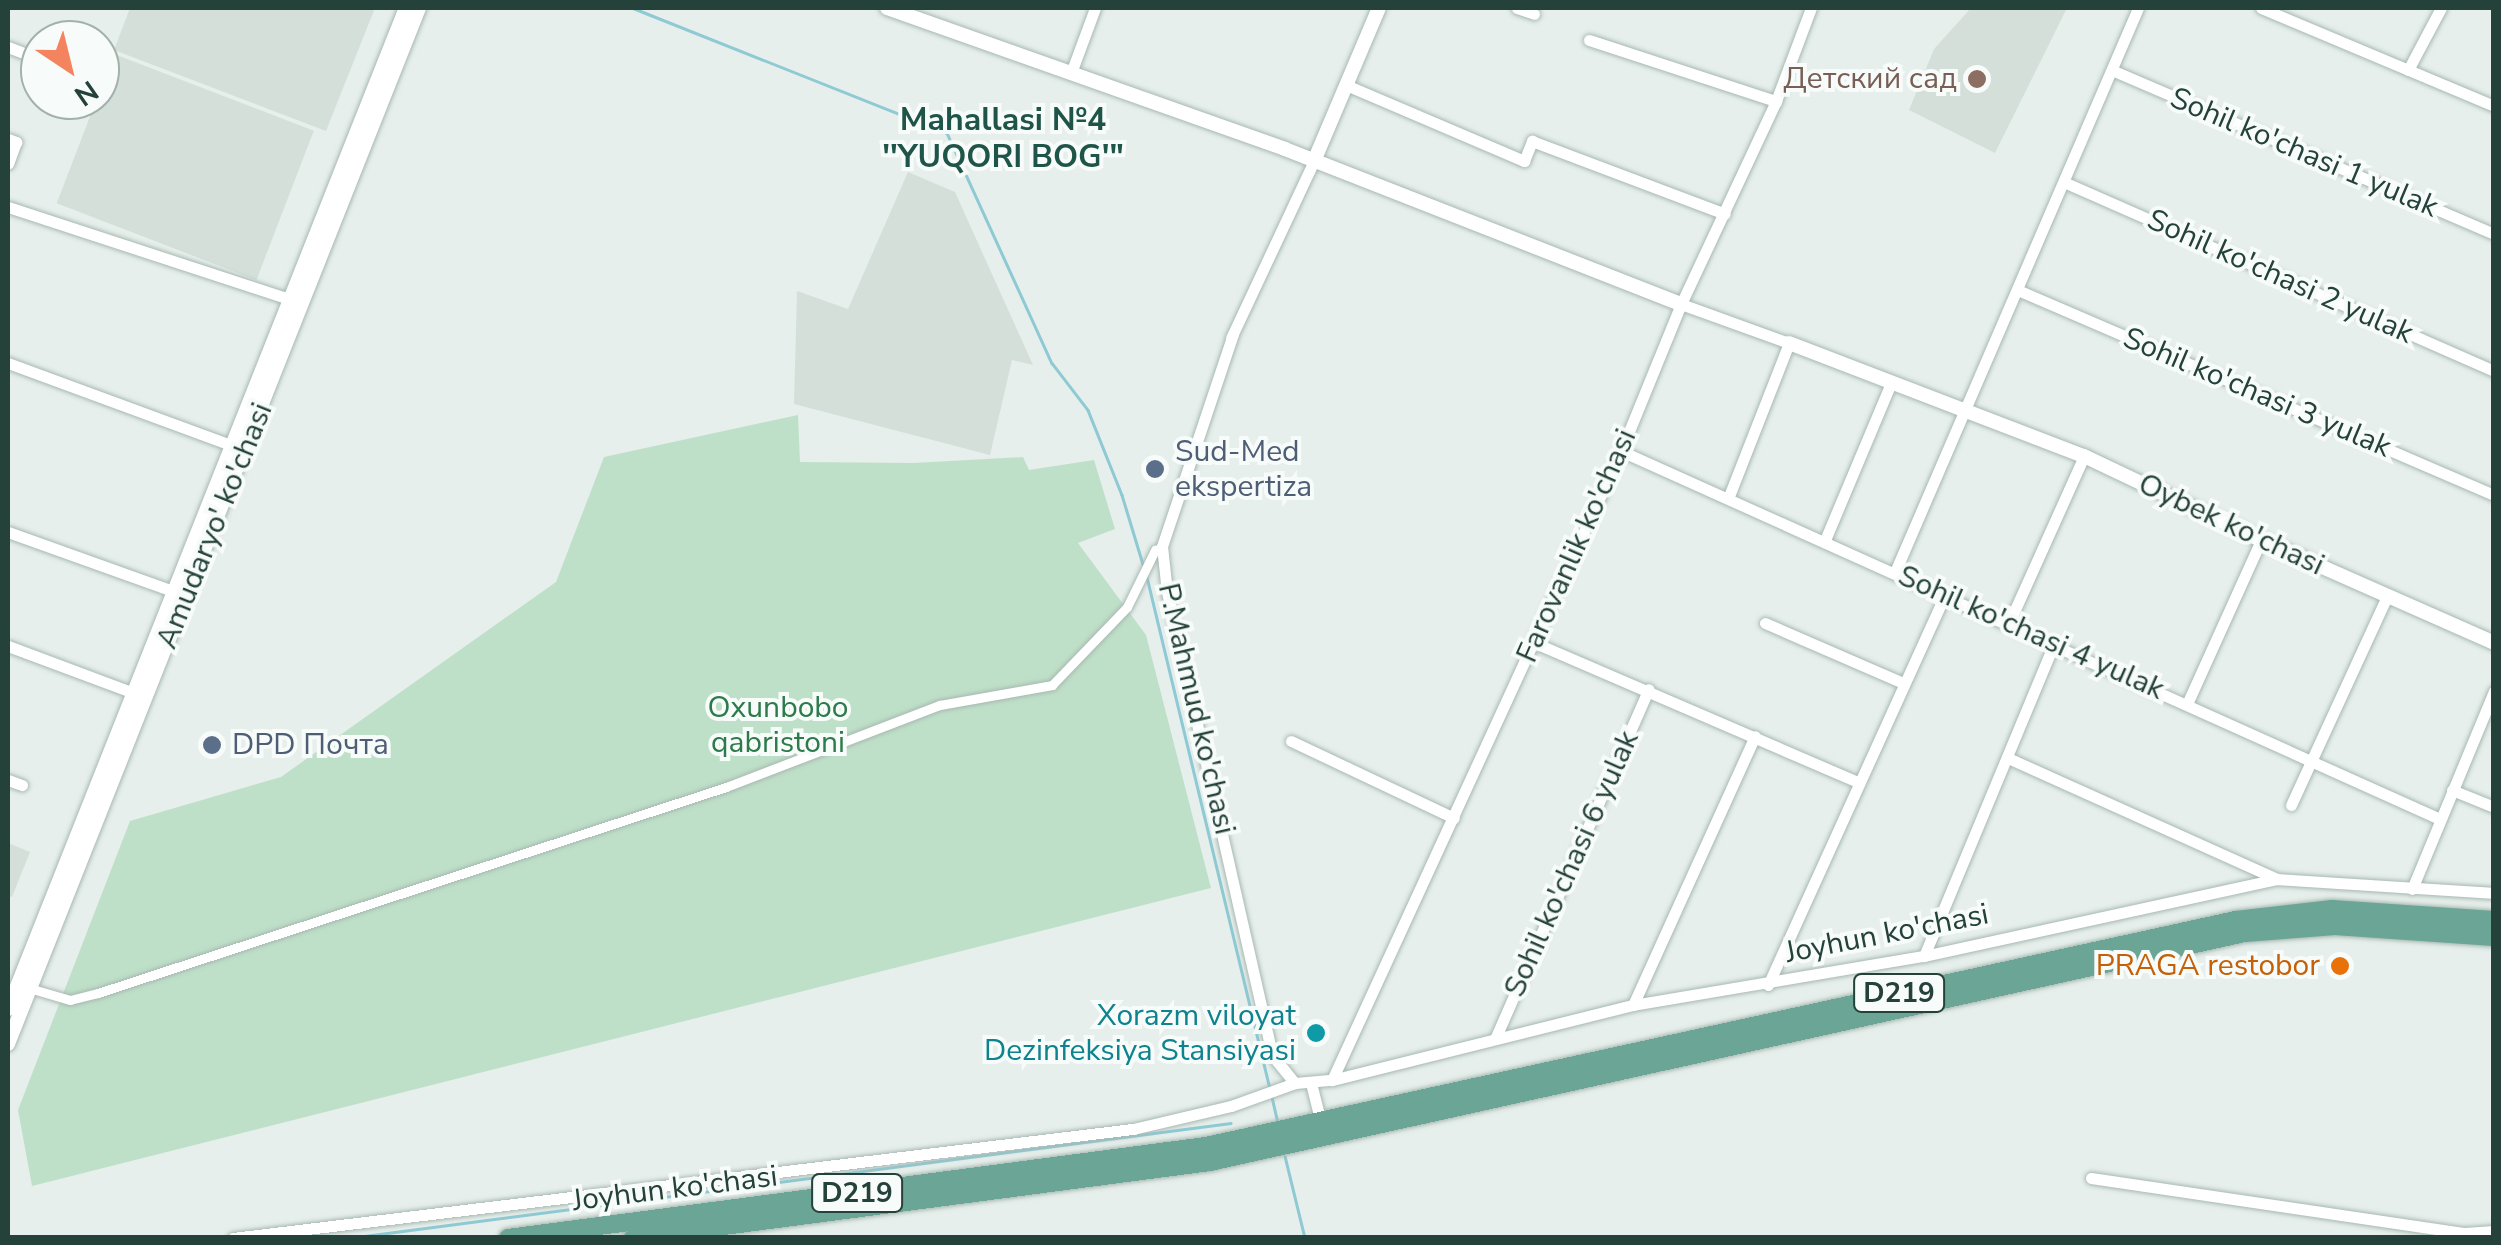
<!DOCTYPE html>
<meta charset="utf-8">
<style>
body{margin:0}
#map{position:relative;width:2501px;height:1245px;overflow:hidden;background:#e6efeb;font-family:"Nunito Sans",sans-serif}
div>[style]{position:absolute}
.built>*{inset:0;background:#d4dfda;transform-origin:0 0}
.green>*{inset:0;background:#bfe0c8}
.stream>*{height:2.5px;margin:-1.25px;padding:0 1.25px;transform-origin:1.25px;border-radius:1.25px;background:#8ec9d4}
.roads{filter:drop-shadow(0 0 2px #a8b8b2) drop-shadow(0 0 2px #a8b8b2)}
.pedestrian>*{height:9px;margin:-4.5px;padding:0 4.5px;transform-origin:4.5px;border-radius:4.5px;background:#fff}
.minor>*{height:11px;margin:-5.5px;padding:0 5.5px;transform-origin:5.5px;border-radius:5.5px;background:#fff}
.tertiary>*{height:14px;margin:-7px;padding:0 7px;transform-origin:7px;border-radius:7px;background:#fff}
.primary>*{height:18px;margin:-9px;padding:0 9px;transform-origin:9px;border-radius:9px;background:#6aa596}
.dots>*{width:28px;height:28px;translate:-50% -50%;box-sizing:border-box;border:5px solid #f7fbf9;border-radius:50%}
span{translate:-50% -50%;white-space:nowrap;text-align:center;line-height:1.15;-webkit-text-stroke:8px #f7fbf9;paint-order:stroke}
.shield-label span{padding:2px 8px;background:#f7fbf9;border:2px solid;border-radius:8px;-webkit-text-stroke-width:0}
.shield-label{font-size:28px;color:#24423a;font-weight:700}
.education-label{font-size:30px;color:#785e54}
.right{translate:-100% -50%;text-align:right}
.street-label{font-size:30px;color:#24423a}
.service-label{font-size:30px;color:#4e5e75}
.left{translate:0 -50%;text-align:left}
.park-label{font-size:30px;color:#2d7a4b}
.food-label{font-size:30px;color:#c56008}
.culture-label{font-size:30px;color:#0d838f}
.neighbourhood-label{font-size:32px;color:#1f5548;font-weight:700}
.frame{position:absolute;inset:0;border:10px solid #24423a;pointer-events:none}
.north{position:absolute;left:20px;top:20px;width:100px;height:100px;box-sizing:border-box;background:#f7fbf9;border:2px solid #a3b1ad;border-radius:50%;rotate:145deg;font-size:28px;font-weight:700;line-height:40px;text-align:center;color:#24423a}
.north::after{content:'';display:block;margin:auto;width:35px;height:45px;background:#f4845f;clip-path:polygon(50% 0,100% 100%,50% 72%,0 100%)}
</style>
<div id="map">
<div class="built">
<div style="clip-path:polygon(130px 8px,375px 8px,326px 131px,114px 50px)"></div>
<div style="clip-path:polygon(1971px 8px,2067px 8px,1995px 153px,1909px 110px,1934px 49px)"></div>
<div style="left:114px;top:54px;width:214px;height:160px;rotate:21deg"></div>
<div style="clip-path:polygon(908px 172px,955px 192px,1033px 365px,1012px 360px,990px 455px,794px 404px,797px 291px,848px 309px)"></div>
<div style="clip-path:polygon(8px 843px,30px 852px,12px 897px,8px 896px)"></div>
</div>
<div class="green">
<div style="clip-path:polygon(798px 415px,800px 462px,914px 463px,1023px 457px,1029px 470px,1094px 460px,1115px 529px,1078px 543px,1146px 635px,1211px 888px,32px 1186px,18px 1110px,130px 821px,281px 777px,556px 582px,604px 457px)"></div>
</div>
<div class="stream">
<div style="left:633px;top:8px;width:338px;rotate:21.7deg"></div>
<div style="left:947px;top:133px;width:253px;rotate:65.5deg"></div>
<div style="left:1052px;top:363px;width:59px;rotate:52.5deg"></div>
<div style="left:1088px;top:410px;width:92px;rotate:68.2deg"></div>
<div style="left:1122px;top:495px;width:72px;rotate:73.1deg"></div>
<div style="left:1147px;top:577px;width:527px;rotate:76.49deg"></div>
<div style="left:1272px;top:1097px;width:27px;rotate:77deg"></div>
<div style="left:1285px;top:1156px;width:84px;rotate:76.3deg"></div>
<div style="left:349px;top:1238px;width:889px;rotate:-7.43deg"></div>
</div>
<div class="roads">
<div class="pedestrian">
<div style="left:29px;top:988px;width:43px;rotate:16.3deg"></div>
<div style="left:70px;top:1000px;width:29px;rotate:-14deg"></div>
<div style="left:98px;top:993px;width:661px;rotate:-18.16deg"></div>
<div style="left:726px;top:787px;width:229px;rotate:-21deg"></div>
<div style="left:940px;top:705px;width:114px;rotate:-10.1deg"></div>
<div style="left:1052px;top:685px;width:108px;rotate:-46.1deg"></div>
<div style="left:1127px;top:607px;width:64px;rotate:-63.8deg"></div>
</div>
<div class="minor">
<div style="left:1517px;top:8px;width:18px;rotate:19deg"></div>
<div style="left:2261px;top:8px;width:253px;rotate:22.8deg"></div>
<div style="left:1589px;top:40px;width:197px;rotate:18.1deg"></div>
<div style="left:8px;top:47px;width:34px;rotate:21deg"></div>
<div style="left:2408px;top:70px;width:70px;rotate:-62deg"></div>
<div style="left:2114px;top:71px;width:413px;rotate:23.2deg"></div>
<div style="left:1071px;top:73px;width:69px;rotate:-69.7deg"></div>
<div style="left:1346px;top:85px;width:194px;rotate:23.1deg"></div>
<div style="left:1524px;top:161px;width:22px;rotate:-68deg"></div>
<div style="left:1532px;top:141px;width:206px;rotate:20.7deg"></div>
<div style="left:8px;top:139px;width:9px;rotate:21deg"></div>
<div style="left:16px;top:142px;width:23px;rotate:110deg"></div>
<div style="left:2066px;top:183px;width:467px;rotate:23.7deg"></div>
<div style="left:8px;top:207px;width:296px;rotate:18.1deg"></div>
<div style="left:2020px;top:291px;width:516px;rotate:23.29deg"></div>
<div style="left:1681px;top:304px;width:115px;rotate:19.9deg"></div>
<div style="left:1789px;top:343px;width:164px;rotate:111.4deg"></div>
<div style="left:1233px;top:334px;width:224px;rotate:108.5deg"></div>
<div style="left:1162px;top:546px;width:46px;rotate:83.8deg"></div>
<div style="left:1167px;top:592px;width:475px;rotate:77.2deg"></div>
<div style="left:1272px;top:1055px;width:36px;rotate:51deg"></div>
<div style="left:1231px;top:338px;width:195px;rotate:-64.9deg"></div>
<div style="left:8px;top:363px;width:238px;rotate:20.2deg"></div>
<div style="left:1621px;top:451px;width:898px;rotate:24.2deg"></div>
<div style="left:8px;top:532px;width:175px;rotate:19.7deg"></div>
<div style="left:1825px;top:540px;width:170px;rotate:-67.2deg"></div>
<div style="left:1895px;top:572px;width:614px;rotate:-66.69deg"></div>
<div style="left:1765px;top:623px;width:150px;rotate:23.5deg"></div>
<div style="left:2009px;top:623px;width:183px;rotate:-65.8deg"></div>
<div style="left:1535px;top:643px;width:352px;rotate:23.3deg"></div>
<div style="left:8px;top:646px;width:134px;rotate:20.5deg"></div>
<div style="left:2187px;top:704px;width:180px;rotate:-65.7deg"></div>
<div style="left:1291px;top:741px;width:180px;rotate:25.3deg"></div>
<div style="left:2008px;top:758px;width:295px;rotate:24.2deg"></div>
<div style="left:8px;top:780px;width:15px;rotate:20deg"></div>
<div style="left:2452px;top:790px;width:45px;rotate:22deg"></div>
<div style="left:2291px;top:805px;width:228px;rotate:-65.3deg"></div>
<div style="left:2412px;top:889px;width:214px;rotate:-67.5deg"></div>
<div style="left:1924px;top:956px;width:338px;rotate:-67.4deg"></div>
<div style="left:1768px;top:985px;width:429px;rotate:-65.6deg"></div>
<div style="left:1633px;top:1005px;width:295px;rotate:-65.6deg"></div>
<div style="left:1495px;top:1039px;width:382px;rotate:-66.3deg"></div>
<div style="left:1332px;top:1080px;width:692px;rotate:-65.32deg"></div>
<div style="left:1621px;top:451px;width:159px;rotate:-67.8deg"></div>
<div style="left:1681px;top:304px;width:224px;rotate:-64.9deg"></div>
<div style="left:1776px;top:101px;width:99px;rotate:-69.4deg"></div>
<div style="left:1311px;top:1083px;width:41px;rotate:76deg"></div>
<div style="left:2091px;top:1178px;width:378px;rotate:8.4deg"></div>
<div style="left:2465px;top:1233px;width:29px;rotate:-4deg"></div>
<div style="left:233px;top:1238px;width:907px;rotate:-6.91deg"></div>
<div style="left:1133px;top:1129px;width:101px;rotate:-13.2deg"></div>
<div style="left:1231px;top:1106px;width:68px;rotate:-19.8deg"></div>
<div style="left:1295px;top:1083px;width:37px;rotate:-5deg"></div>
<div style="left:1332px;top:1080px;width:310px;rotate:-14deg"></div>
<div style="left:1633px;top:1005px;width:295px;rotate:-9.6deg"></div>
<div style="left:1924px;top:956px;width:361px;rotate:-12.3deg"></div>
<div style="left:2277px;top:879px;width:217px;rotate:3.7deg"></div>
</div>
<div class="tertiary">
<div style="left:887px;top:8px;width:422px;rotate:19.5deg"></div>
<div style="left:1285px;top:149px;width:425px;rotate:21.4deg"></div>
<div style="left:1314px;top:161px;width:166px;rotate:-67deg"></div>
<div style="left:1789px;top:343px;width:316px;rotate:21deg"></div>
<div style="left:2084px;top:456px;width:196px;rotate:25.4deg"></div>
<div style="left:2261px;top:540px;width:255px;rotate:23.8deg"></div>
<div style="left:8px;top:1009px;width:1077px;rotate:-68.32deg"></div>
<div style="left:8px;top:1044px;width:1115px;rotate:-68.36deg"></div>
</div>
<div class="primary">
<div style="left:508px;top:1238px;width:704px;rotate:-7.51deg"></div>
<div style="left:1206px;top:1146px;width:1055px;rotate:-12.38deg"></div>
<div style="left:2236px;top:920px;width:97px;rotate:-6.5deg"></div>
<div style="left:2332px;top:909px;width:162px;rotate:3.9deg"></div>
<div style="left:633px;top:1238px;width:582px;rotate:-7.5deg"></div>
<div style="left:1210px;top:1162px;width:1060px;rotate:-12.48deg"></div>
<div style="left:2245px;top:933px;width:90px;rotate:-4.4deg"></div>
<div style="left:2335px;top:926px;width:159px;rotate:4deg"></div>
</div>
</div>
<div class="dots">
<div style="left:1977px;top:79px;background:#8d6e63"></div>
<div style="left:1155px;top:469px;background:#5c6f8a"></div>
<div style="left:212px;top:745px;background:#5c6f8a"></div>
<div style="left:2340px;top:966px;background:#e8710a"></div>
<div style="left:1316px;top:1033px;background:#0f9aa8"></div>
</div>
<div class="shield-label">
<span style="left:1899px;top:993px">D219</span>
<span style="left:857px;top:1193px">D219</span>
</div>
<div class="education-label">
<span class="right" style="left:1957px;top:79px">Детский сад</span>
</div>
<div class="street-label">
<span style="left:2304px;top:153px;rotate:23deg">Sohil ko'chasi 1 yulak</span>
<span style="left:2280px;top:277px;rotate:24deg">Sohil ko'chasi 2 yulak</span>
<span style="left:2257px;top:393px;rotate:23deg">Sohil ko'chasi 3 yulak</span>
<span style="left:2231px;top:525px;rotate:25deg">Oybek ko'chasi</span>
<span style="left:215px;top:526px;rotate:-68deg">Amudaryo' ko'chasi</span>
<span style="left:1577px;top:546px;rotate:-66deg">Farovanlik ko'chasi</span>
<span style="left:2031px;top:633px;rotate:24deg">Sohil ko'chasi 4 yulak</span>
<span style="left:1196px;top:709px;rotate:77deg">P.Mahmud ko'chasi</span>
<span style="left:1572px;top:864px;rotate:-66deg">Sohil ko'chasi 6 yulak</span>
<span style="left:1887px;top:934px;rotate:-11deg">Joyhun ko'chasi</span>
<span style="left:675px;top:1189px;rotate:-7deg">Joyhun ko'chasi</span>
</div>
<div class="service-label">
<span class="left" style="left:1175px;top:469px">Sud-Med<br>ekspertiza</span>
<span class="left" style="left:232px;top:745px">DPD Почта</span>
</div>
<div class="park-label">
<span style="left:778px;top:725px">Oxunbobo<br>qabristoni</span>
</div>
<div class="food-label">
<span class="right" style="left:2320px;top:966px">PRAGA restobor</span>
</div>
<div class="culture-label">
<span class="right" style="left:1296px;top:1033px">Xorazm viloyat<br>Dezinfeksiya Stansiyasi</span>
</div>
<div class="neighbourhood-label">
<span style="left:1003px;top:139px">Mahallasi №4<br>''YUQORI BOG'"</span>
</div>
<div class="frame"></div>
<div class="north">N</div>
</div>
